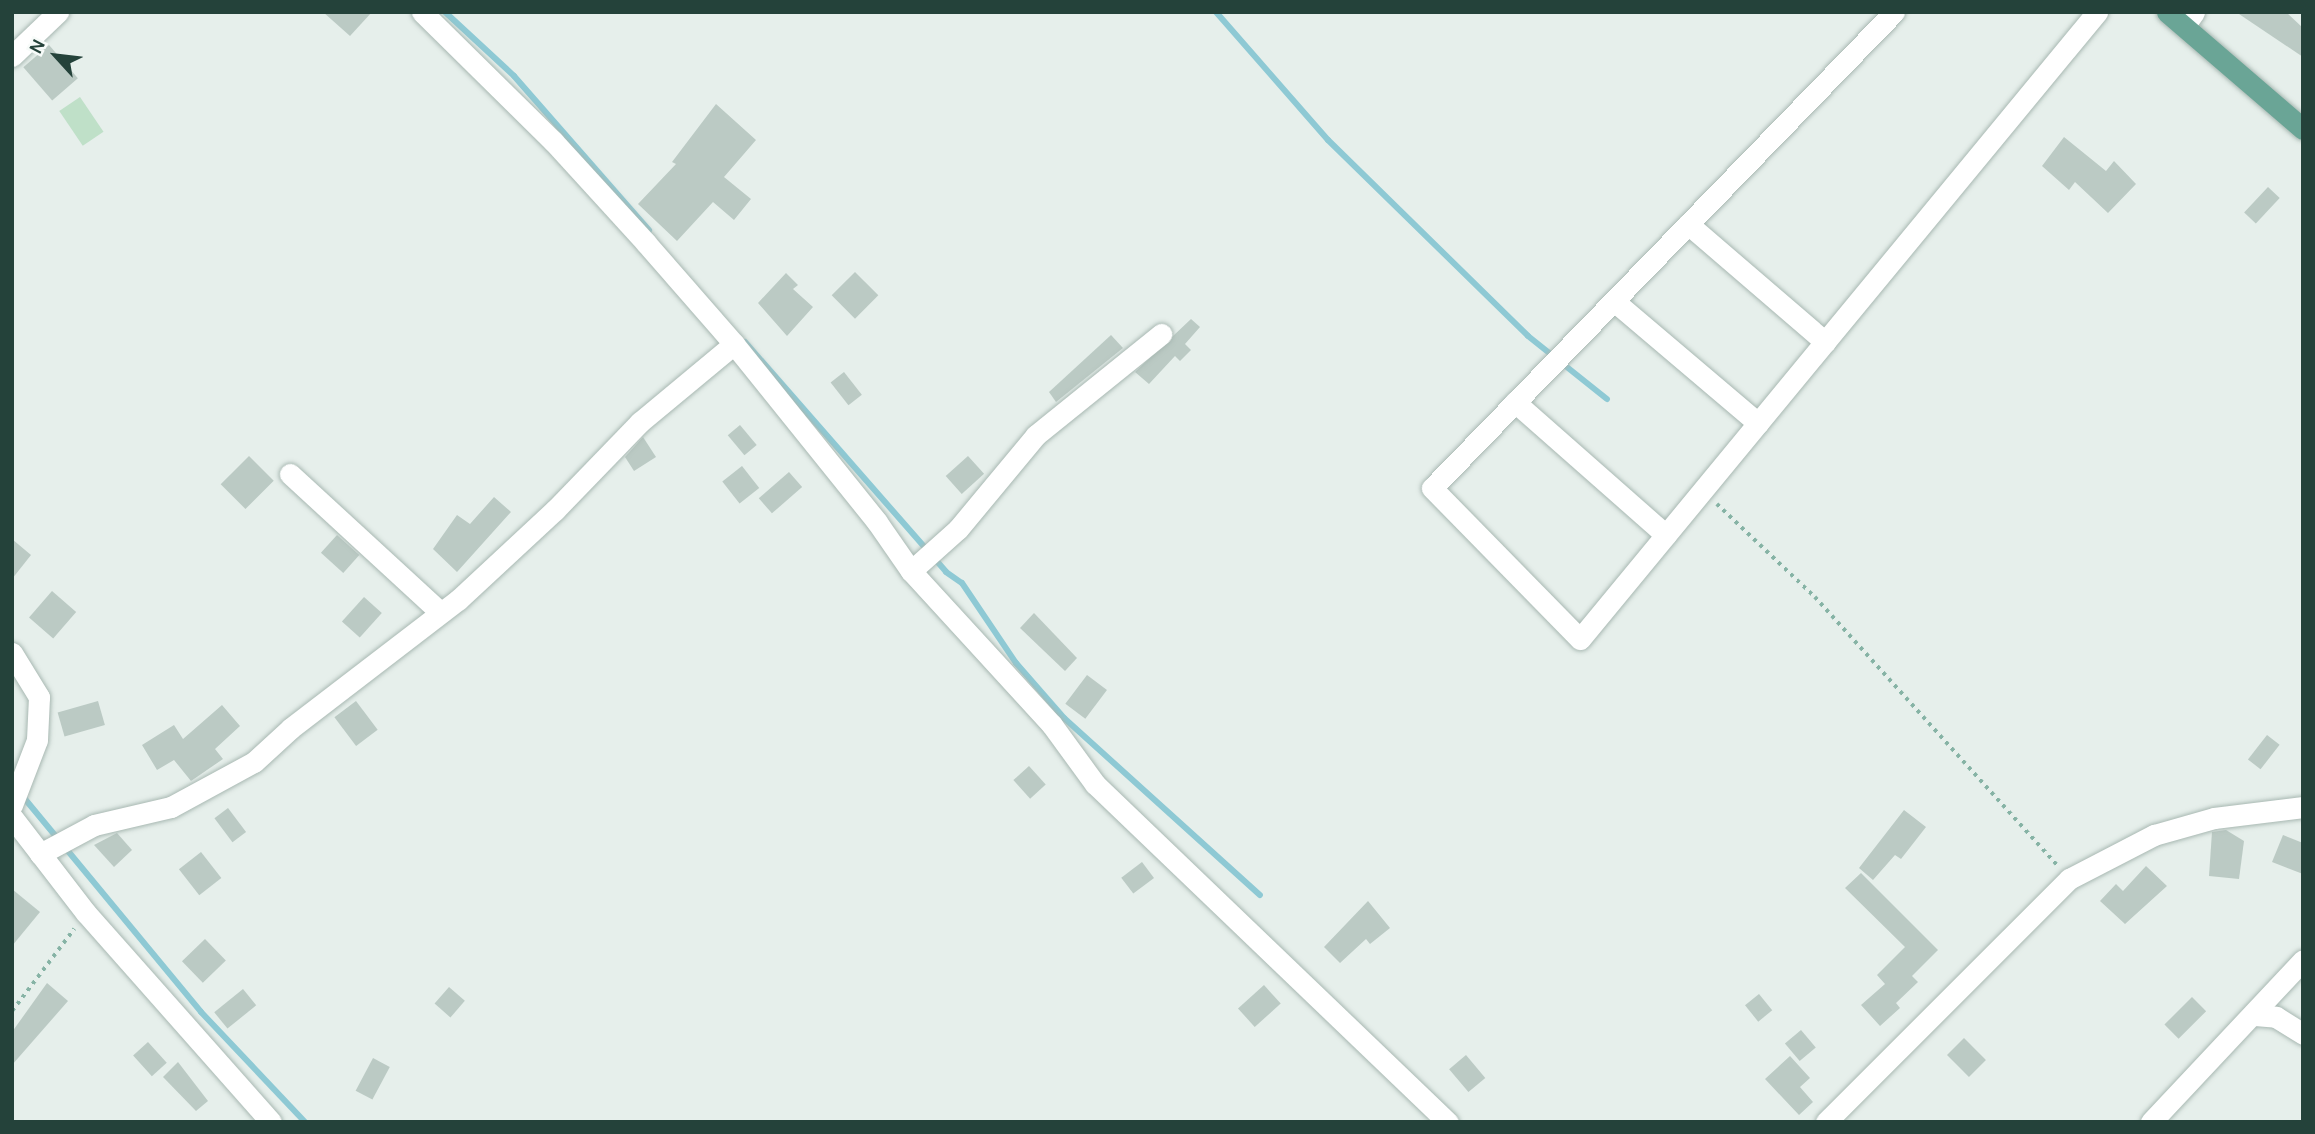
<!DOCTYPE html>
<style>
body{margin:0}
#map{position:relative;width:2315px;height:1134px;overflow:hidden;background:#e6efeb;font-family:Karla,sans-serif}
div>[style]{position:absolute}
.green>*{inset:0;background:#bfe0c8;transform-origin:0 0}
.stream>*{height:6px;margin:-3px;padding:0 3px;transform-origin:3px;border-radius:3px;background:#8ec9d4}
.building>*{inset:0;background:#bbcac4;transform-origin:0 0}
.path>*{height:3.5px;margin-top:-1.75px;transform-origin:0;background:repeating-linear-gradient(90deg,#86b3a5 0 3.5px,transparent 0 8.5px)}
.roads{filter:drop-shadow(0 0 2px #a8b8b2) drop-shadow(0 0 2px #a8b8b2)}
.minor>*{height:21px;margin:-10.5px;padding:0 10.5px;transform-origin:10.5px;border-radius:10.5px;background:#fff}
.primary>*{height:21px;margin:-10.5px;padding:0 10.5px;transform-origin:10.5px;border-radius:10.5px;background:#6aa596}
span{translate:-50% -50%;white-space:nowrap;text-align:center;line-height:1.15;-webkit-text-stroke:6px #f7fbf9;paint-order:stroke}
.frame{position:absolute;inset:0;border:14px solid #24423a;pointer-events:none}
.north{position:absolute;left:21px;top:21px;width:70px;height:70px;-webkit-text-stroke:5px #f7fbf9;paint-order:stroke;rotate:297deg;font-size:19px;font-weight:700;line-height:28px;text-align:center;color:#24423a}
.north::after{content:'';display:block;margin:auto;width:24px;height:32px;background:#24423a;clip-path:polygon(50% 0,100% 100%,50% 72%,0 100%)}
</style>
<div id="map">
<div class="green">
<div style="left:80px;top:97px;width:42px;height:25px;rotate:56deg"></div>
</div>
<div class="stream">
<div style="left:445px;top:12px;width:94px;rotate:42.8deg"></div>
<div style="left:514px;top:76px;width:205px;rotate:48.8deg"></div>
<div style="left:1216px;top:12px;width:170px;rotate:48.8deg"></div>
<div style="left:1328px;top:140px;width:280px;rotate:44.4deg"></div>
<div style="left:1528px;top:336px;width:101px;rotate:38.6deg"></div>
<div style="left:745px;top:342px;width:305px;rotate:48.8deg"></div>
<div style="left:946px;top:572px;width:19px;rotate:35deg"></div>
<div style="left:962px;top:583px;width:97px;rotate:56deg"></div>
<div style="left:1016px;top:663px;width:73px;rotate:48.9deg"></div>
<div style="left:1064px;top:718px;width:264px;rotate:42.1deg"></div>
<div style="left:20px;top:793px;width:284px;rotate:50.4deg"></div>
<div style="left:201px;top:1012px;width:151px;rotate:46.6deg"></div>
</div>
<div class="building">
<div style="clip-path:polygon(323px 12px,372px 12px,350px 36px)"></div>
<div style="clip-path:polygon(2236px 12px,2286px 12px,2303px 28px,2303px 57px)"></div>
<div style="left:49px;top:45px;width:44px;height:34px;rotate:49deg"></div>
<div style="clip-path:polygon(716px 104px,756px 140px,724px 177px,751px 199px,734px 220px,713px 202px,677px 241px,638px 204px,676px 164px,672px 162px)"></div>
<div style="clip-path:polygon(2064px 137px,2106px 171px,2114px 161px,2136px 184px,2108px 213px,2075px 182px,2069px 190px,2042px 166px)"></div>
<div style="left:2268px;top:187px;width:16px;height:35px;rotate:43deg"></div>
<div style="left:855px;top:272px;width:33px;height:33px;rotate:45deg"></div>
<div style="clip-path:polygon(786px 273px,798px 285px,793px 289px,813px 307px,787px 336px,758px 303px)"></div>
<div style="clip-path:polygon(1191px 319px,1200px 327px,1185px 344px,1191px 350px,1180px 361px,1175px 356px,1149px 384px,1135px 372px)"></div>
<div style="clip-path:polygon(1111px 335px,1123px 348px,1056px 402px,1049px 392px)"></div>
<div style="left:844px;top:372px;width:29px;height:17px;rotate:52deg"></div>
<div style="left:740px;top:425px;width:26px;height:16px;rotate:50deg"></div>
<div style="clip-path:polygon(643px 437px,656px 457px,634px 471px,625px 457px)"></div>
<div style="left:249px;top:456px;width:35px;height:40px;rotate:45deg"></div>
<div style="left:968px;top:456px;width:24px;height:30px;rotate:48deg"></div>
<div style="left:742px;top:466px;width:28px;height:25px;rotate:52deg"></div>
<div style="left:789px;top:472px;width:20px;height:40px;rotate:49deg"></div>
<div style="clip-path:polygon(494px 497px,511px 512px,457px 572px,433px 549px,457px 515px,470px 524px)"></div>
<div style="left:337px;top:535px;width:30px;height:24px;rotate:42deg"></div>
<div style="clip-path:polygon(12px 539px,31px 555px,12px 579px)"></div>
<div style="left:52px;top:591px;width:32px;height:35px;rotate:41deg"></div>
<div style="left:364px;top:597px;width:24px;height:33px;rotate:42deg"></div>
<div style="clip-path:polygon(1034px 613px,1077px 658px,1065px 671px,1020px 628px)"></div>
<div style="left:1087px;top:675px;width:25px;height:36px;rotate:37deg"></div>
<div style="left:98px;top:701px;width:25px;height:42px;rotate:74deg"></div>
<div style="left:356px;top:701px;width:36px;height:27px;rotate:53deg"></div>
<div style="clip-path:polygon(222px 705px,240px 726px,215px 749px,223px 759px,191px 781px,174px 760px,157px 770px,142px 745px,174px 725px,183px 739px)"></div>
<div style="left:2267px;top:735px;width:16px;height:31px;rotate:38deg"></div>
<div style="left:1029px;top:766px;width:25px;height:21px;rotate:48deg"></div>
<div style="left:228px;top:808px;width:30px;height:17px;rotate:53deg"></div>
<div style="clip-path:polygon(1904px 810px,1926px 827px,1901px 859px,1895px 855px,1873px 880px,1859px 868px)"></div>
<div style="clip-path:polygon(2226px 830px,2244px 841px,2239px 879px,2209px 876px,2212px 832px)"></div>
<div style="clip-path:polygon(117px 833px,132px 850px,114px 867px,94px 845px)"></div>
<div style="clip-path:polygon(2283px 835px,2303px 843px,2303px 874px,2272px 862px)"></div>
<div style="left:201px;top:852px;width:33px;height:28px;rotate:52deg"></div>
<div style="left:1142px;top:862px;width:20px;height:26px;rotate:53deg"></div>
<div style="clip-path:polygon(2146px 866px,2167px 886px,2125px 924px,2100px 901px,2116px 884px,2123px 891px)"></div>
<div style="clip-path:polygon(1861px 873px,1938px 950px,1912px 976px,1918px 982px,1896px 1003px,1900px 1008px,1880px 1026px,1861px 1005px,1885px 984px,1877px 975px,1905px 947px,1845px 888px)"></div>
<div style="clip-path:polygon(12px 889px,40px 912px,12px 946px)"></div>
<div style="clip-path:polygon(1368px 901px,1390px 928px,1370px 944px,1366px 939px,1340px 963px,1324px 947px)"></div>
<div style="left:205px;top:939px;width:30px;height:32px;rotate:46deg"></div>
<div style="clip-path:polygon(47px 983px,68px 1001px,12px 1065px,12px 1032px)"></div>
<div style="left:1264px;top:985px;width:25px;height:35px;rotate:48deg"></div>
<div style="left:449px;top:987px;width:21px;height:22px;rotate:41deg"></div>
<div style="left:243px;top:989px;width:21px;height:37px;rotate:51deg"></div>
<div style="left:1759px;top:994px;width:21px;height:18px;rotate:51deg"></div>
<div style="left:2192px;top:997px;width:20px;height:39px;rotate:45deg"></div>
<div style="left:1801px;top:1030px;width:23px;height:21px;rotate:50deg"></div>
<div style="left:1964px;top:1038px;width:31px;height:24px;rotate:45deg"></div>
<div style="left:148px;top:1042px;width:28px;height:20px;rotate:48deg"></div>
<div style="left:1466px;top:1055px;width:30px;height:22px;rotate:50deg"></div>
<div style="clip-path:polygon(1790px 1056px,1810px 1078px,1800px 1087px,1813px 1102px,1799px 1115px,1765px 1079px)"></div>
<div style="left:373px;top:1058px;width:19px;height:37px;rotate:28deg"></div>
<div style="clip-path:polygon(178px 1062px,208px 1101px,196px 1111px,163px 1077px)"></div>
</div>
<div class="path">
<div style="left:1717px;top:504px;width:135px;rotate:43.5deg"></div>
<div style="left:1815px;top:597px;width:361px;rotate:47.9deg"></div>
<div style="left:12px;top:1011px;width:103px;rotate:-52.9deg"></div>
</div>
<div class="roads">
<div class="minor">
<div style="left:422px;top:12px;width:184px;rotate:44.6deg"></div>
<div style="left:553px;top:141px;width:138px;rotate:47.6deg"></div>
<div style="left:646px;top:243px;width:134px;rotate:48.9deg"></div>
<div style="left:734px;top:344px;width:228px;rotate:51.2deg"></div>
<div style="left:877px;top:522px;width:60px;rotate:55.2deg"></div>
<div style="left:911px;top:571px;width:209px;rotate:47.5deg"></div>
<div style="left:1052px;top:725px;width:73px;rotate:53.9deg"></div>
<div style="left:1095px;top:784px;width:489px;rotate:43.8deg"></div>
<div style="left:1894px;top:12px;width:663px;rotate:134.14deg"></div>
<div style="left:1432px;top:488px;width:211px;rotate:45.6deg"></div>
<div style="left:1580px;top:639px;width:813px;rotate:-50.49deg"></div>
<div style="left:2184px;top:26px;width:17px;rotate:-54deg"></div>
<div style="left:12px;top:56px;width:64px;rotate:-43.7deg"></div>
<div style="left:1688px;top:224px;width:181px;rotate:40.7deg"></div>
<div style="left:1614px;top:301px;width:189px;rotate:40.3deg"></div>
<div style="left:1515px;top:402px;width:201px;rotate:41.4deg"></div>
<div style="left:290px;top:474px;width:204px;rotate:42.6deg"></div>
<div style="left:911px;top:571px;width:63px;rotate:-41.8deg"></div>
<div style="left:958px;top:529px;width:122px;rotate:-50.3deg"></div>
<div style="left:1036px;top:435px;width:161px;rotate:-38.9deg"></div>
<div style="left:12px;top:653px;width:52px;rotate:58.5deg"></div>
<div style="left:39px;top:697px;width:43px;rotate:92.7deg"></div>
<div style="left:37px;top:740px;width:70px;rotate:111deg"></div>
<div style="left:12px;top:817px;width:121px;rotate:52.4deg"></div>
<div style="left:86px;top:913px;width:279px;rotate:48.5deg"></div>
<div style="left:40px;top:854px;width:61px;rotate:-28.2deg"></div>
<div style="left:94px;top:825px;width:79px;rotate:-13.2deg"></div>
<div style="left:171px;top:807px;width:94px;rotate:-28.5deg"></div>
<div style="left:254px;top:762px;width:50px;rotate:-42.6deg"></div>
<div style="left:291px;top:728px;width:210px;rotate:-37.5deg"></div>
<div style="left:458px;top:600px;width:132px;rotate:-42.9deg"></div>
<div style="left:555px;top:510px;width:122px;rotate:-46deg"></div>
<div style="left:640px;top:422px;width:122px;rotate:-39.7deg"></div>
<div style="left:2255px;top:1015px;width:21px;rotate:5deg"></div>
<div style="left:2276px;top:1017px;width:32px;rotate:32deg"></div>
<div style="left:1826px;top:1122px;width:344px;rotate:-45deg"></div>
<div style="left:2069px;top:879px;width:96px;rotate:-27.4deg"></div>
<div style="left:2154px;top:835px;width:62px;rotate:-15.8deg"></div>
<div style="left:2214px;top:818px;width:90px;rotate:-7deg"></div>
<div style="left:2151px;top:1122px;width:222px;rotate:-46.8deg"></div>
</div>
<div class="primary">
<div style="left:2167px;top:12px;width:179px;rotate:40.7deg"></div>
</div>
</div>
<div class="frame"></div>
<div class="north">N</div>
</div>
